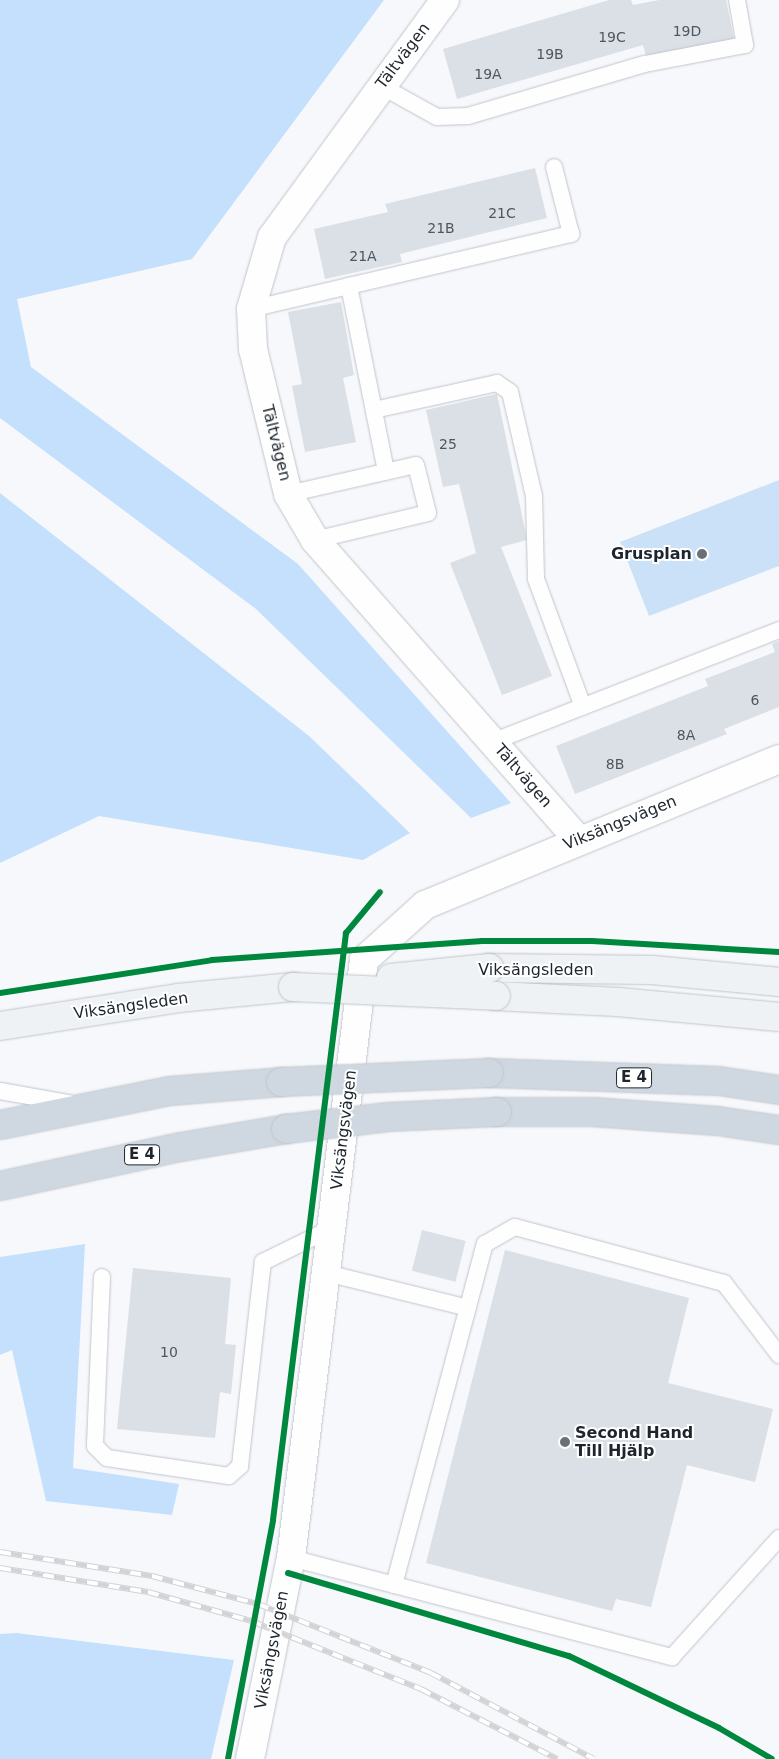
<!DOCTYPE html>
<meta charset="utf-8">
<style>
body{margin:0}
#map{position:relative;width:779px;height:1759px;overflow:hidden;background:#f6f8fb;font-family:"DejaVu Sans",sans-serif}
div>[style]{position:absolute}
.green>*{inset:0;background:#cbe1f7}
.forest>*{inset:0;background:#c4e0fd}
.building>*{inset:0;background:#dbe0e6;transform-origin:0 0}
.roads{filter:drop-shadow(0 0 1px #c0c5cb) drop-shadow(0 0 1px #c0c5cb)}
.lane>*{height:16px;margin:-8px;padding:0 8px;transform-origin:8px;border-radius:8px;background:#fefefe}
.street>*{height:28px;margin:-14px;padding:0 14px;transform-origin:14px;border-radius:14px;background:#fefefe}
.secondary>*{height:28px;margin:-14px;padding:0 14px;transform-origin:14px;border-radius:14px;background:#eff2f5}
.highway>*{height:28px;margin:-14px;padding:0 14px;transform-origin:14px;border-radius:14px;background:#cfd8e0}
.rail>*{height:5.5px;margin-top:-2.75px;transform-origin:0;background:repeating-linear-gradient(90deg,#fff 0 11px,#d3d3d5 0 22px);box-sizing:border-box;border-block:1px solid #d3d3d5}
.bridges{filter:drop-shadow(0 0 1px #c0c5cb) drop-shadow(0 0 1px #c0c5cb)}
.secondary-bridge>*{height:28px;margin:-14px;padding:0 14px;transform-origin:14px;border-radius:14px;background:#eff2f5}
.highway-bridge>*{height:28px;margin:-14px;padding:0 14px;transform-origin:14px;border-radius:14px;background:#cfd8e0}
.cycleway>*{height:6px;margin:-3px;padding:0 3px;transform-origin:3px;border-radius:3px;background:#00873e}
.dots>*{width:14px;height:14px;translate:-50% -50%;box-sizing:border-box;border:2px solid #fff;border-radius:50%}
span{translate:-50% -50%;white-space:nowrap;text-align:center;line-height:1.15;-webkit-text-stroke:4px #fff;paint-order:stroke}
.number-label{font-size:14px;color:#4e565e}
.number-label span{-webkit-text-stroke-width:0}
.shield-label span{padding:1px 4px;background:#fff;border:1px solid;border-radius:4px;-webkit-text-stroke-width:0}
.shield-label{font-size:15px;color:#1d262e;font-weight:700}
.street-label{font-size:16px;color:#1d262e}
.poi-label{font-size:16px;color:#1d262e;font-weight:700}
.right{translate:-100% -50%;text-align:right}
.left{translate:0 -50%;text-align:left}
</style>
<div id="map">
<div class="green">
<div style="clip-path:polygon(779px 480px,779px 566px,649px 616px,620px 542px)"></div>
</div>
<div class="forest">
<div style="clip-path:polygon(0 0,384px 0,192px 259px,17px 299px,31px 367px,298px 564px,511px 803px,471px 818px,256px 609px,0 418px)"></div>
<div style="clip-path:polygon(0 493px,309px 736px,410px 833px,363px 860px,99px 816px,0 863px)"></div>
<div style="clip-path:polygon(85px 1244px,73px 1468px,179px 1484px,172px 1515px,46px 1501px,12px 1350px,0 1355px,0 1257px)"></div>
<div style="clip-path:polygon(16px 1633px,234px 1660px,211px 1759px,0 1759px,0 1634px)"></div>
</div>
<div class="building">
<div style="clip-path:polygon(609px 0,631px 0,633px 5px,659px 0,726px 0,734px 39px,646px 56px,643px 45px,457px 99px,443px 49px)"></div>
<div style="clip-path:polygon(535px 168px,547px 218px,400px 254px,402px 262px,325px 279px,314px 229px,388px 212px,385px 204px)"></div>
<div style="clip-path:polygon(341px 302px,354px 375px,343px 378px,356px 442px,305px 452px,292px 386px,302px 384px,288px 312px)"></div>
<div style="clip-path:polygon(497px 394px,527px 540px,501px 547px,552px 676px,502px 695px,450px 563px,476px 553px,459px 484px,443px 487px,426px 410px)"></div>
<div style="clip-path:polygon(779px 641px,779px 707px,724px 729px,727px 734px,575px 794px,556px 746px,708px 686px,705px 679px,775px 652px,772px 644px)"></div>
<div style="left:422px;top:1230px;width:45px;height:42px;rotate:14deg"></div>
<div style="clip-path:polygon(505px 1250px,689px 1298px,668px 1383px,773px 1409px,755px 1482px,687px 1465px,651px 1607px,616px 1599px,612px 1611px,426px 1563px)"></div>
<div style="clip-path:polygon(133px 1268px,231px 1278px,225px 1344px,236px 1345px,231px 1394px,220px 1392px,215px 1438px,117px 1429px)"></div>
</div>
<div class="roads">
<div class="lane">
<div style="left:381px;top:86px;width:64px;rotate:29deg"></div>
<div style="left:437px;top:117px;width:31px;rotate:-2deg"></div>
<div style="left:468px;top:116px;width:184px;rotate:-16.4deg"></div>
<div style="left:645px;top:64px;width:102px;rotate:-10.8deg"></div>
<div style="left:745px;top:45px;width:46px;rotate:-100.1deg"></div>
<div style="left:349px;top:286px;width:189px;rotate:78.7deg"></div>
<div style="left:251px;top:309px;width:329px;rotate:-13.2deg"></div>
<div style="left:571px;top:234px;width:69px;rotate:-104.2deg"></div>
<div style="left:374px;top:410px;width:126px;rotate:-12.4deg"></div>
<div style="left:497px;top:383px;width:16px;rotate:35deg"></div>
<div style="left:510px;top:392px;width:107px;rotate:77deg"></div>
<div style="left:534px;top:496px;width:83px;rotate:88.6deg"></div>
<div style="left:536px;top:579px;width:136px;rotate:69.8deg"></div>
<div style="left:288px;top:494px;width:131px;rotate:-12.8deg"></div>
<div style="left:416px;top:465px;width:49px;rotate:76deg"></div>
<div style="left:428px;top:513px;width:116px;rotate:166.6deg"></div>
<div style="left:492px;top:742px;width:308px;rotate:-21.3deg"></div>
<div style="left:0;top:1091px;width:74px;rotate:10.1deg"></div>
<div style="left:326px;top:1273px;width:146px;rotate:13.8deg"></div>
<div style="left:102px;top:1277px;width:169px;rotate:92.4deg"></div>
<div style="left:95px;top:1446px;width:17px;rotate:45deg"></div>
<div style="left:107px;top:1458px;width:123px;rotate:8.4deg"></div>
<div style="left:229px;top:1476px;width:15px;rotate:-42deg"></div>
<div style="left:240px;top:1466px;width:205px;rotate:-83.6deg"></div>
<div style="left:263px;top:1262px;width:77px;rotate:-26.2deg"></div>
<div style="left:291px;top:1558px;width:394px;rotate:14.6deg"></div>
<div style="left:672px;top:1657px;width:160px;rotate:-48deg"></div>
<div style="left:394px;top:1585px;width:353px;rotate:-75.1deg"></div>
<div style="left:485px;top:1244px;width:34px;rotate:-30deg"></div>
<div style="left:515px;top:1227px;width:216px;rotate:15deg"></div>
<div style="left:724px;top:1283px;width:91px;rotate:52.6deg"></div>
</div>
<div class="street">
<div style="left:445px;top:0;width:293px;rotate:126.1deg"></div>
<div style="left:272px;top:237px;width:75px;rotate:106.3deg"></div>
<div style="left:251px;top:309px;width:40px;rotate:87.1deg"></div>
<div style="left:253px;top:349px;width:149px;rotate:76.4deg"></div>
<div style="left:288px;top:494px;width:53px;rotate:59.6deg"></div>
<div style="left:315px;top:540px;width:400px;rotate:48.7deg"></div>
<div style="left:250px;top:1759px;width:205px;rotate:-78.5deg"></div>
<div style="left:291px;top:1558px;width:602px;rotate:-83.04deg"></div>
<div style="left:364px;top:960px;width:82px;rotate:-42deg"></div>
<div style="left:425px;top:905px;width:383px;rotate:-22.4deg"></div>
</div>
<div class="secondary">
<div style="left:489px;top:968px;width:163px;rotate:0.7deg"></div>
<div style="left:652px;top:970px;width:128px;rotate:5.4deg"></div>
<div style="left:496px;top:996px;width:122px;rotate:2.8deg"></div>
<div style="left:618px;top:1002px;width:162px;rotate:5.3deg"></div>
<div style="left:0;top:1026px;width:180px;rotate:-8.9deg"></div>
<div style="left:178px;top:998px;width:116px;rotate:-5.5deg"></div>
</div>
<div class="highway">
<div style="left:489px;top:1073px;width:230px;rotate:2deg"></div>
<div style="left:719px;top:1081px;width:61px;rotate:8.5deg"></div>
<div style="left:497px;top:1112px;width:96px"></div>
<div style="left:593px;top:1112px;width:125px;rotate:4.1deg"></div>
<div style="left:718px;top:1121px;width:62px;rotate:8.4deg"></div>
<div style="left:0;top:1125px;width:173px;rotate:-11.3deg"></div>
<div style="left:170px;top:1091px;width:111px;rotate:-4.6deg"></div>
<div style="left:0;top:1186px;width:185px;rotate:-12.2deg"></div>
<div style="left:181px;top:1147px;width:107px;rotate:-9.7deg"></div>
</div>
</div>
<div class="rail">
<div style="left:0;top:1552px;width:154px;rotate:9deg"></div>
<div style="left:152px;top:1576px;width:110px;rotate:14.8deg"></div>
<div style="left:258px;top:1604px;width:186px;rotate:21.7deg"></div>
<div style="left:431px;top:1673px;width:184px;rotate:27.8deg"></div>
<div style="left:0;top:1568px;width:150px;rotate:9.2deg"></div>
<div style="left:148px;top:1592px;width:107px;rotate:15.7deg"></div>
<div style="left:251px;top:1621px;width:183px;rotate:21.8deg"></div>
<div style="left:421px;top:1689px;width:153px;rotate:27.2deg"></div>
</div>
<div class="bridges">
<div class="secondary-bridge">
<div style="left:391px;top:978px;width:99px;rotate:-5.8deg"></div>
<div style="left:293px;top:987px;width:203px;rotate:2.5deg"></div>
</div>
<div class="highway-bridge">
<div style="left:281px;top:1082px;width:208px;rotate:-2.5deg"></div>
<div style="left:286px;top:1129px;width:103px;rotate:-6.7deg"></div>
<div style="left:388px;top:1117px;width:109px;rotate:-2.6deg"></div>
</div>
</div>
<div class="cycleway">
<div style="left:0;top:993px;width:215px;rotate:-8.8deg"></div>
<div style="left:212px;top:960px;width:271px;rotate:-4deg"></div>
<div style="left:482px;top:941px;width:110px"></div>
<div style="left:592px;top:941px;width:187px;rotate:3.4deg"></div>
<div style="left:288px;top:1573px;width:293px;rotate:16.5deg"></div>
<div style="left:569px;top:1656px;width:166px;rotate:25.6deg"></div>
<div style="left:719px;top:1728px;width:61px;rotate:30.3deg"></div>
<div style="left:228px;top:1759px;width:243px;rotate:-79.3deg"></div>
<div style="left:273px;top:1520px;width:592px;rotate:-82.91deg"></div>
<div style="left:346px;top:933px;width:53px;rotate:-50.3deg"></div>
</div>
<div class="dots">
<div style="left:702px;top:554px;background:#697076"></div>
<div style="left:565px;top:1442px;background:#697076"></div>
</div>
<div class="number-label">
<span style="left:687px;top:31px">19D</span>
<span style="left:612px;top:37px">19C</span>
<span style="left:550px;top:54px">19B</span>
<span style="left:488px;top:74px">19A</span>
<span style="left:502px;top:213px">21C</span>
<span style="left:441px;top:228px">21B</span>
<span style="left:363px;top:256px">21A</span>
<span style="left:448px;top:444px">25</span>
<span style="left:755px;top:700px">6</span>
<span style="left:686px;top:735px">8A</span>
<span style="left:615px;top:764px">8B</span>
<span style="left:169px;top:1352px">10</span>
</div>
<div class="shield-label">
<span style="left:634px;top:1078px">E 4</span>
<span style="left:142px;top:1155px">E 4</span>
</div>
<div class="street-label">
<span style="left:403px;top:56px;rotate:-53deg">Tältvägen</span>
<span style="left:276px;top:443px;rotate:76deg">Tältvägen</span>
<span style="left:523px;top:776px;rotate:49deg">Tältvägen</span>
<span style="left:620px;top:823px;rotate:-22deg">Viksängsvägen</span>
<span style="left:536px;top:970px">Viksängsleden</span>
<span style="left:131px;top:1006px;rotate:-8deg">Viksängsleden</span>
<span style="left:344px;top:1130px;rotate:-83deg">Viksängsvägen</span>
<span style="left:272px;top:1650px;rotate:-79deg">Viksängsvägen</span>
</div>
<div class="poi-label">
<span class="right" style="left:692px;top:554px">Grusplan</span>
<span class="left" style="left:575px;top:1442px">Second Hand<br>Till Hjälp</span>
</div>
</div>
